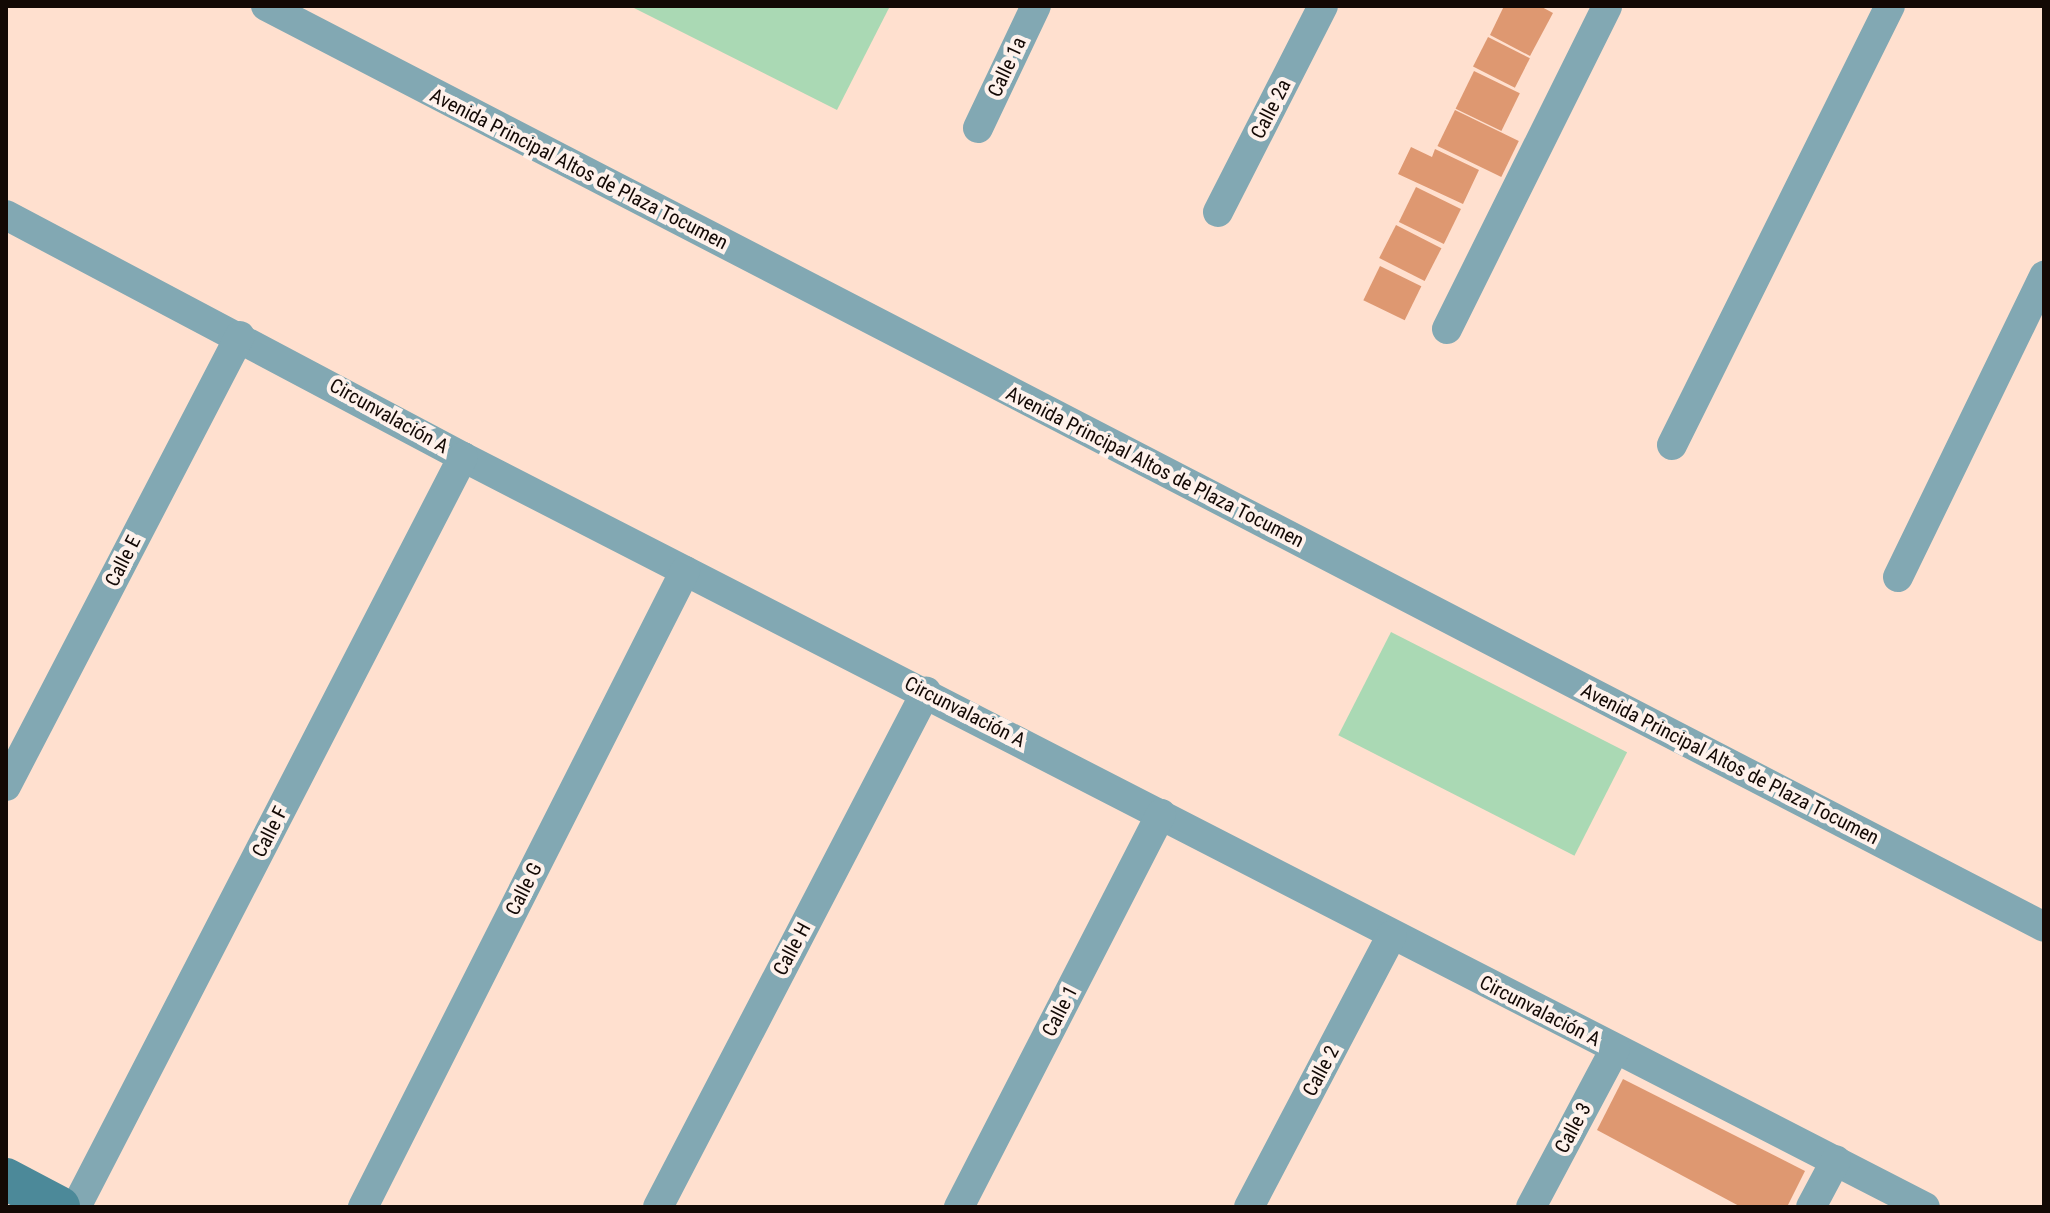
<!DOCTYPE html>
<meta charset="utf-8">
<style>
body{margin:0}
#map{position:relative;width:2050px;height:1213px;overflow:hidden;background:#ffe0cf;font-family:"Roboto Condensed",sans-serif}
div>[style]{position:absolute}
.green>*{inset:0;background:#aad9b4;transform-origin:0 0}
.building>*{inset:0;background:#de9871;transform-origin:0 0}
.street>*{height:30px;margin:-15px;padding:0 15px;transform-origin:15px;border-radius:15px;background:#82a8b3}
.secondary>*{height:42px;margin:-21px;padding:0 21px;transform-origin:21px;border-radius:21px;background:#4c8999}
span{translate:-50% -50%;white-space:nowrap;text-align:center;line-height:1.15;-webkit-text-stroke:8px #fef1eb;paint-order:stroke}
.street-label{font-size:20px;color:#130905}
.frame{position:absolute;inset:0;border:8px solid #130905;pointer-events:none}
</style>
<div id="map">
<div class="green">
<div style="clip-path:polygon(630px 6px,890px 6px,837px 110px)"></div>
<div style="left:1391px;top:632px;width:265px;height:116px;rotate:27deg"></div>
</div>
<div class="building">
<div style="clip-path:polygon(1504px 6px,1540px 6px,1553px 13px,1530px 56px,1490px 35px)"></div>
<div style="left:1488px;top:37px;width:47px;height:33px;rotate:27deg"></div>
<div style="left:1474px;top:71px;width:51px;height:42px;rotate:26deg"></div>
<div style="left:1455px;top:110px;width:71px;height:40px;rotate:26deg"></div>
<div style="clip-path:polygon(1411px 147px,1432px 157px,1435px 149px,1479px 170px,1463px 204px,1398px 174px)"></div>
<div style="left:1416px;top:187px;width:50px;height:39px;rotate:26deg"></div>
<div style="left:1396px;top:225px;width:51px;height:37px;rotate:27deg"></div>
<div style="left:1380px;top:266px;width:46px;height:38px;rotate:26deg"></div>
<div style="clip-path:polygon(1623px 1079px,1805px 1171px,1787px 1207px,1741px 1207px,1597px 1130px)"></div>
</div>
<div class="street">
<div style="left:266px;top:6px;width:2002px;rotate:27.38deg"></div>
<div style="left:978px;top:128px;width:135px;rotate:-64.6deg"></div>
<div style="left:1218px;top:212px;width:231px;rotate:-63deg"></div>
<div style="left:6px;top:215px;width:517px;rotate:27.9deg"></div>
<div style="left:463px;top:457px;width:1643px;rotate:27.16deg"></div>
<div style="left:1447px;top:329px;width:360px;rotate:-63.6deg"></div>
<div style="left:1672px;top:445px;width:490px;rotate:-63.6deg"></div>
<div style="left:1898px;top:577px;width:335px;rotate:-64.1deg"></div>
<div style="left:6px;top:786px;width:507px;rotate:-62.53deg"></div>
<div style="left:76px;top:1207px;width:844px;rotate:-62.71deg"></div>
<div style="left:363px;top:1207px;width:713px;rotate:-63.15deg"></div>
<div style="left:658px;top:1207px;width:581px;rotate:-62.51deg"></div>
<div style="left:959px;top:1207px;width:442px;rotate:-62.8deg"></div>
<div style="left:1249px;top:1207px;width:307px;rotate:-62.3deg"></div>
<div style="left:1531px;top:1207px;width:179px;rotate:-62deg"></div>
<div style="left:1811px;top:1207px;width:53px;rotate:-62deg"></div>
</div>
<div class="secondary">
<div style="left:6px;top:1179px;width:60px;rotate:27.8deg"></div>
</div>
<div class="street-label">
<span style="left:1007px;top:67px;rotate:-65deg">Calle 1a</span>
<span style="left:1271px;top:109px;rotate:-63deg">Calle 2a</span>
<span style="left:579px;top:169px;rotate:27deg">Avenida Principal Altos de Plaza Tocumen</span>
<span style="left:389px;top:416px;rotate:29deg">Circunvalación A</span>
<span style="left:1155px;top:467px;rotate:27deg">Avenida Principal Altos de Plaza Tocumen</span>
<span style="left:123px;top:561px;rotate:-63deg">Calle E</span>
<span style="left:965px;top:712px;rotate:27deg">Circunvalación A</span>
<span style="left:1730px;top:764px;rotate:27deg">Avenida Principal Altos de Plaza Tocumen</span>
<span style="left:270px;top:832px;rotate:-63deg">Calle F</span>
<span style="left:524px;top:889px;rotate:-63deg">Calle G</span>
<span style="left:792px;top:949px;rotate:-62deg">Calle H</span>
<span style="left:1060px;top:1011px;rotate:-63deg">Calle 1</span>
<span style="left:1540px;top:1011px;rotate:27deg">Circunvalación A</span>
<span style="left:1321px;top:1071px;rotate:-62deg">Calle 2</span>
<span style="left:1573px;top:1128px;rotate:-62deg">Calle 3</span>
</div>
<div class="frame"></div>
</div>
